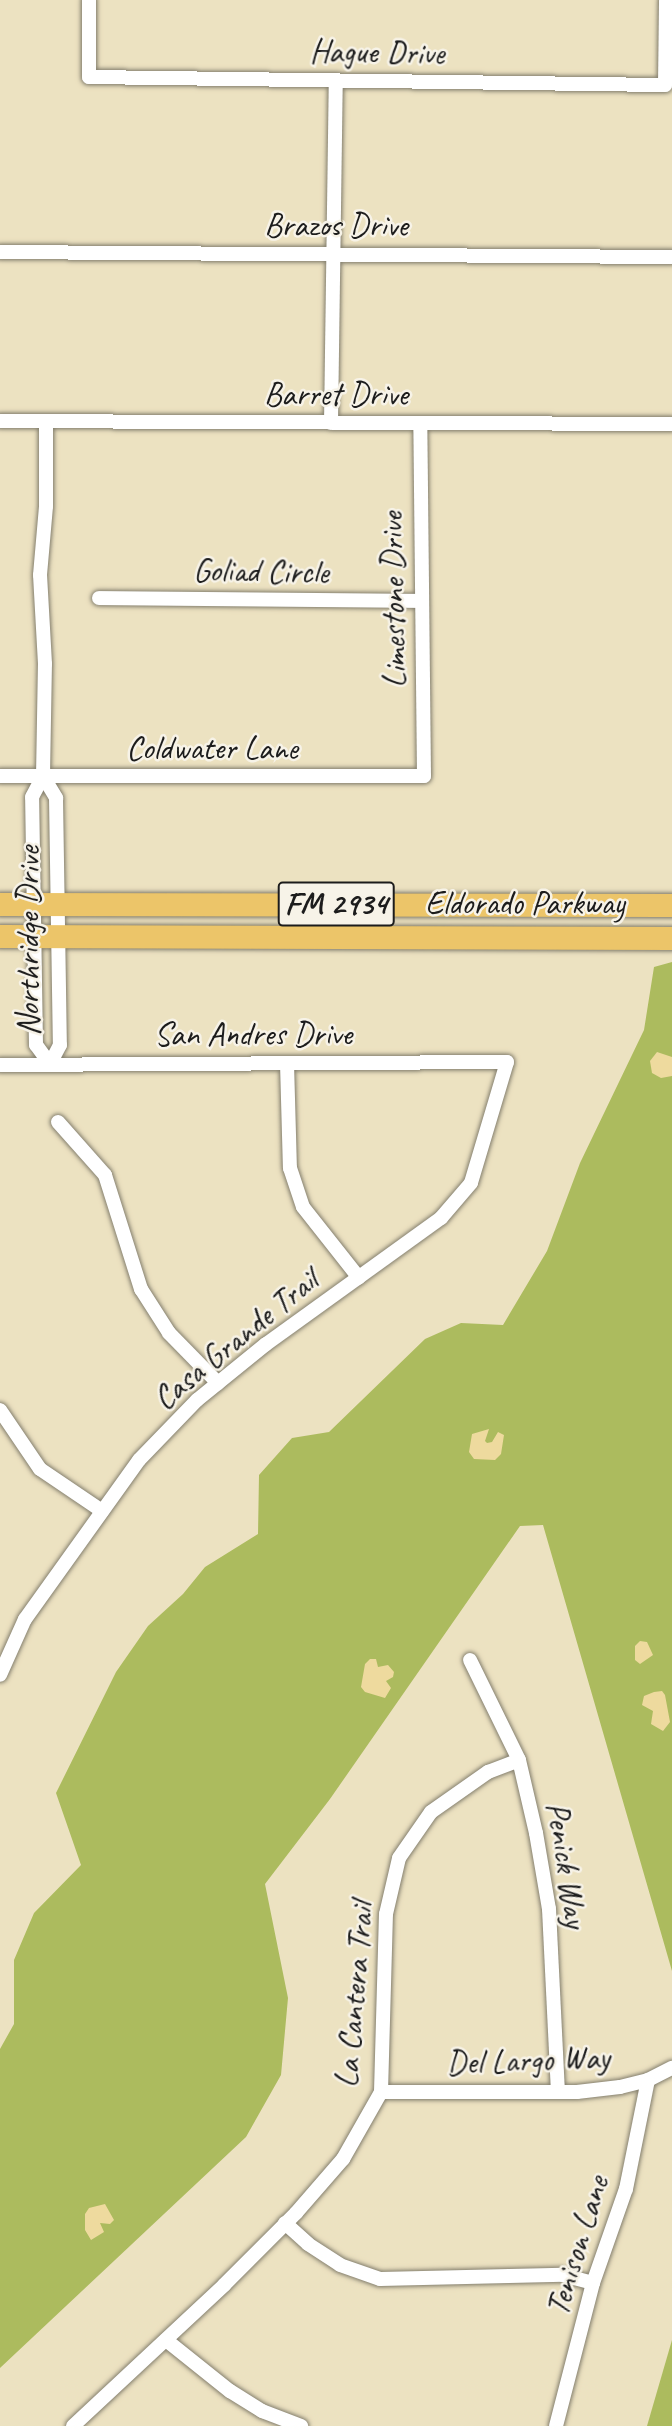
<!DOCTYPE html>
<style>
body{margin:0}
#map{position:relative;width:672px;height:2426px;overflow:hidden;background:#ece2c1;font-family:Caveat,sans-serif}
div>[style]{position:absolute}
.green>*{inset:0;background:#acbb5e}
.sand>*{inset:0;background:#eeda9e}
.roads{filter:drop-shadow(0 0 2px #847f6e) drop-shadow(0 0 2px #847f6e)}
.minor>*{height:14px;margin:-7px;padding:0 7px;transform-origin:7px;border-radius:7px;background:#fff}
.primary>*{height:23px;margin:-11.5px;padding:0 11.5px;transform-origin:11.5px;border-radius:11.5px;background:#ecc569}
span{translate:-50% -50%;white-space:nowrap;text-align:center;line-height:1.15;-webkit-text-stroke:5px #f7f3e8;paint-order:stroke}
.shield-label span{padding:2px 5px;background:#f7f3e8;border:2px solid;border-radius:5px;-webkit-text-stroke-width:0}
.shield-label{font-size:32px;color:#1c1c1c;font-weight:700}
.street-label{font-size:33px;color:#1c1c1c}
</style>
<div id="map">
<div class="green">
<div style="clip-path:polygon(672px 962px,672px 1971px,543px 1525px,520px 1526px,330px 1799px,265px 1884px,288px 1998px,281px 2075px,246px 2137px,0 2368px,0 2049px,14px 2024px,14px 1960px,34px 1913px,81px 1865px,56px 1793px,116px 1672px,148px 1626px,183px 1594px,205px 1567px,258px 1534px,259px 1475px,292px 1438px,329px 1432px,425px 1339px,461px 1323px,503px 1325px,547px 1251px,580px 1163px,644px 1030px,654px 967px)"></div>
<div style="clip-path:polygon(672px 2340px,672px 2426px,647px 2426px)"></div>
</div>
<div class="sand">
<div style="clip-path:polygon(657px 1052px,672px 1057px,672px 1076px,661px 1078px,652px 1073px,650px 1061px)"></div>
<div style="clip-path:polygon(489px 1429px,485px 1441px,487px 1443px,492px 1442px,498px 1432px,504px 1435px,501px 1454px,495px 1460px,474px 1459px,469px 1452px,472px 1434px)"></div>
<div style="clip-path:polygon(640px 1641px,647px 1642px,653px 1655px,640px 1664px,635px 1660px,635px 1646px)"></div>
<div style="clip-path:polygon(370px 1659px,376px 1659px,378px 1667px,388px 1665px,394px 1672px,393px 1677px,386px 1681px,391px 1688px,385px 1698px,365px 1692px,361px 1687px,365px 1664px)"></div>
<div style="clip-path:polygon(654px 1692px,662px 1691px,665px 1695px,670px 1722px,663px 1731px,651px 1724px,653px 1711px,642px 1705px,644px 1696px)"></div>
<div style="clip-path:polygon(105px 2204px,114px 2220px,110px 2224px,100px 2223px,104px 2232px,91px 2240px,85px 2230px,85px 2214px,89px 2208px)"></div>
</div>
<div class="roads">
<div class="minor">
<div style="left:89px;top:0;width:77px;rotate:90deg"></div>
<div style="left:89px;top:77px;width:576px;rotate:0.8deg"></div>
<div style="left:665px;top:85px;width:85px;rotate:-89.3deg"></div>
<div style="left:0;top:252px;width:672px;rotate:0.43deg"></div>
<div style="left:0;top:421px;width:672px;rotate:0.26deg"></div>
<div style="left:331px;top:423px;width:342px;rotate:-89.2deg"></div>
<div style="left:99px;top:598px;width:323px;rotate:0.5deg"></div>
<div style="left:0;top:776px;width:424px"></div>
<div style="left:424px;top:776px;width:353px;rotate:-90.6deg"></div>
<div style="left:43px;top:776px;width:26px;rotate:59deg"></div>
<div style="left:56px;top:798px;width:247px;rotate:89.1deg"></div>
<div style="left:60px;top:1045px;width:21px;rotate:118deg"></div>
<div style="left:50px;top:1064px;width:24px;rotate:-126deg"></div>
<div style="left:36px;top:1045px;width:248px;rotate:-90.9deg"></div>
<div style="left:32px;top:797px;width:24px;rotate:-62deg"></div>
<div style="left:43px;top:776px;width:112px;rotate:-89deg"></div>
<div style="left:45px;top:664px;width:89px;rotate:-93.2deg"></div>
<div style="left:40px;top:575px;width:69px;rotate:-85deg"></div>
<div style="left:46px;top:506px;width:85px;rotate:-90deg"></div>
<div style="left:287px;top:1063px;width:105px;rotate:88.4deg"></div>
<div style="left:290px;top:1168px;width:41px;rotate:71.6deg"></div>
<div style="left:303px;top:1207px;width:90px;rotate:51.7deg"></div>
<div style="left:0;top:1065px;width:507px;rotate:-0.34deg"></div>
<div style="left:507px;top:1062px;width:126px;rotate:106.6deg"></div>
<div style="left:471px;top:1183px;width:46px;rotate:130.6deg"></div>
<div style="left:441px;top:1218px;width:216px;rotate:144.2deg"></div>
<div style="left:266px;top:1344px;width:89px;rotate:140.9deg"></div>
<div style="left:197px;top:1400px;width:83px;rotate:134deg"></div>
<div style="left:139px;top:1460px;width:196px;rotate:125.6deg"></div>
<div style="left:25px;top:1619px;width:61px;rotate:114.1deg"></div>
<div style="left:58px;top:1122px;width:71px;rotate:48.4deg"></div>
<div style="left:105px;top:1175px;width:120px;rotate:72.5deg"></div>
<div style="left:141px;top:1289px;width:52px;rotate:57.5deg"></div>
<div style="left:169px;top:1333px;width:70px;rotate:45.6deg"></div>
<div style="left:0;top:1410px;width:71px;rotate:55.9deg"></div>
<div style="left:40px;top:1469px;width:75px;rotate:34.1deg"></div>
<div style="left:470px;top:1660px;width:111px;rotate:63.9deg"></div>
<div style="left:519px;top:1760px;width:75px;rotate:76.9deg"></div>
<div style="left:536px;top:1833px;width:77px;rotate:80.3deg"></div>
<div style="left:549px;top:1909px;width:183px;rotate:87.2deg"></div>
<div style="left:381px;top:2092px;width:196px"></div>
<div style="left:577px;top:2092px;width:43px;rotate:-6.6deg"></div>
<div style="left:620px;top:2087px;width:29px;rotate:-14deg"></div>
<div style="left:648px;top:2080px;width:27px;rotate:-27deg"></div>
<div style="left:285px;top:2223px;width:31px;rotate:42deg"></div>
<div style="left:308px;top:2244px;width:38px;rotate:33deg"></div>
<div style="left:340px;top:2265px;width:42px;rotate:19.3deg"></div>
<div style="left:380px;top:2279px;width:183px;rotate:-1.3deg"></div>
<div style="left:563px;top:2275px;width:31px;rotate:15deg"></div>
<div style="left:166px;top:2340px;width:82px;rotate:38.6deg"></div>
<div style="left:230px;top:2391px;width:38px;rotate:32deg"></div>
<div style="left:262px;top:2411px;width:42px;rotate:21deg"></div>
<div style="left:73px;top:2426px;width:207px;rotate:-43deg"></div>
<div style="left:224px;top:2285px;width:102px;rotate:-45deg"></div>
<div style="left:296px;top:2213px;width:72px;rotate:-49deg"></div>
<div style="left:343px;top:2159px;width:77px;rotate:-60.4deg"></div>
<div style="left:381px;top:2092px;width:178px;rotate:-88.4deg"></div>
<div style="left:386px;top:1914px;width:57px;rotate:-76.9deg"></div>
<div style="left:399px;top:1858px;width:56px;rotate:-55.2deg"></div>
<div style="left:431px;top:1812px;width:70px;rotate:-35.1deg"></div>
<div style="left:488px;top:1772px;width:33px;rotate:-21deg"></div>
<div style="left:556px;top:2426px;width:148px;rotate:-75.5deg"></div>
<div style="left:593px;top:2283px;width:100px;rotate:-70.7deg"></div>
<div style="left:626px;top:2189px;width:111px;rotate:-78.6deg"></div>
</div>
<div class="primary">
<div style="left:0;top:904px;width:672px;rotate:0.09deg"></div>
<div style="left:0;top:936px;width:672px;rotate:0.17deg"></div>
</div>
</div>
<div class="shield-label">
<span style="left:336px;top:904px">FM 2934</span>
</div>
<div class="street-label">
<span style="left:377px;top:53px;rotate:1deg">Hague Drive</span>
<span style="left:336px;top:226px">Brazos Drive</span>
<span style="left:336px;top:395px">Barret Drive</span>
<span style="left:261px;top:572px;rotate:1deg">Goliad Circle</span>
<span style="left:394px;top:600px;rotate:-91deg">Limestone Drive</span>
<span style="left:212px;top:749px">Coldwater Lane</span>
<span style="left:525px;top:904px">Eldorado Parkway</span>
<span style="left:29px;top:941px;rotate:-90deg">Northridge Drive</span>
<span style="left:253px;top:1035px">San Andres Drive</span>
<span style="left:236px;top:1340px;rotate:-39deg">Casa Grande Trail</span>
<span style="left:566px;top:1865px;rotate:81deg">Penick Way</span>
<span style="left:355px;top:1995px;rotate:-85deg">La Cantera Trail</span>
<span style="left:528px;top:2061px;rotate:-2deg">Del Largo Way</span>
<span style="left:578px;top:2246px;rotate:-73deg">Tenison Lane</span>
</div>
</div>
